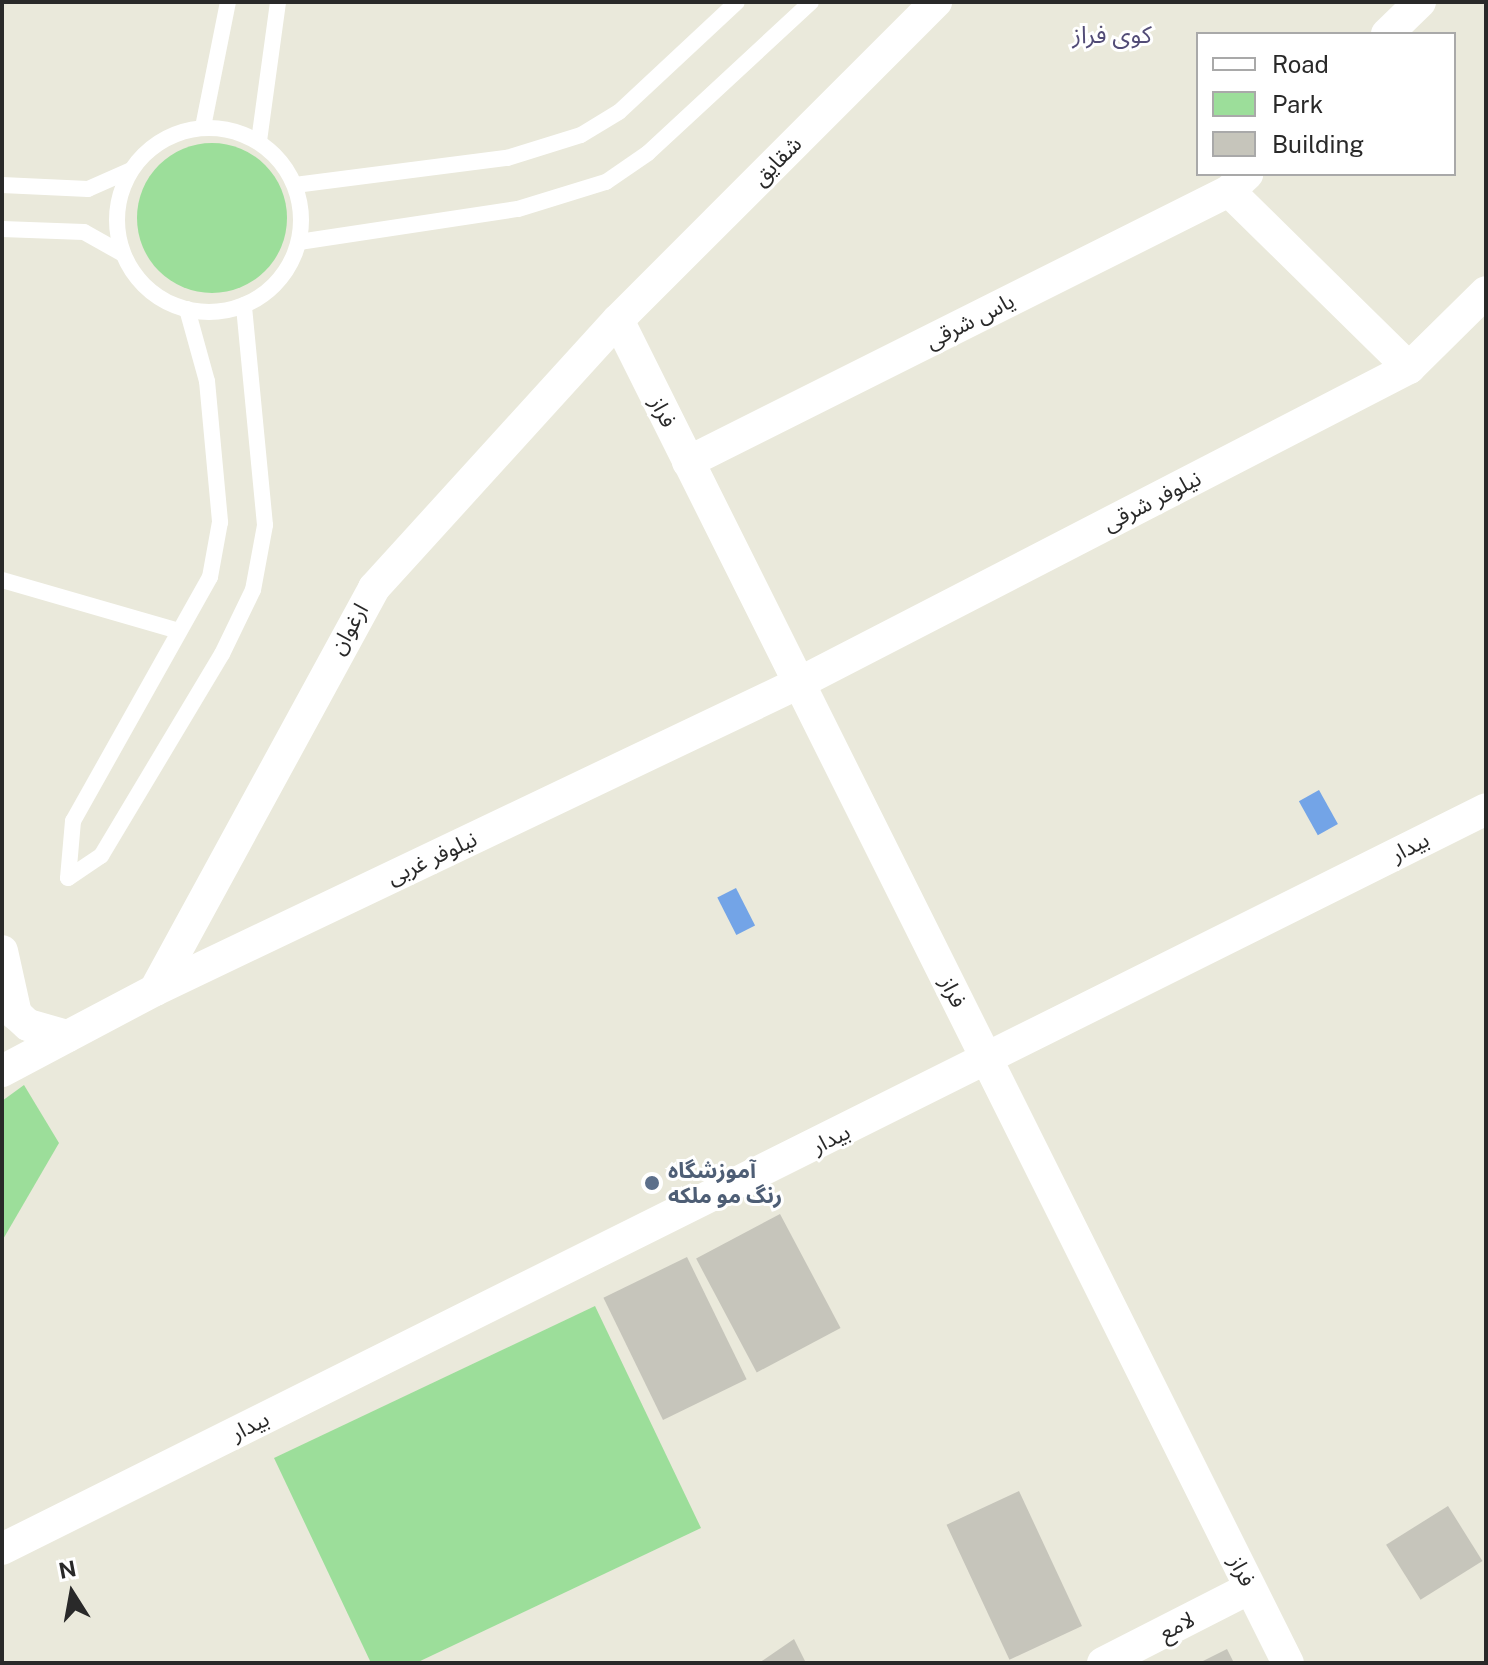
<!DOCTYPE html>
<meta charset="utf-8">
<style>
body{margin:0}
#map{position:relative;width:1488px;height:1665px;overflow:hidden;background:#eae9db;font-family:"Public Sans","Noto Sans Arabic",sans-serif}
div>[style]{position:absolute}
.green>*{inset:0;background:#9cde9a}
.round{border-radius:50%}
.water>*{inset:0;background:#73a4e7;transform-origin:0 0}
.building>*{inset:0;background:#c6c5bb;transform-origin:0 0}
.lane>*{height:16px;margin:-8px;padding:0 8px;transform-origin:8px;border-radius:8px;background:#fff}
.lane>.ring{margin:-8px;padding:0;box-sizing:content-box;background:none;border:16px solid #fff;border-radius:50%}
.street>*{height:32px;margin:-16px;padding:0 16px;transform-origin:16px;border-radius:16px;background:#fff}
.dots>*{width:22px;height:22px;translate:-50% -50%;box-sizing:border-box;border:4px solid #fff;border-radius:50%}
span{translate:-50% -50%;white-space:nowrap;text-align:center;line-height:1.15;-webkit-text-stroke:6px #fff;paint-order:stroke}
.street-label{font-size:22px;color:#292929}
.service-label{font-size:22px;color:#4e5e75;font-weight:700}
.left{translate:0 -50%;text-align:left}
.neighbourhood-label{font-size:24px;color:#524c77}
.frame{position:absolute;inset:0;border:4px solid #292929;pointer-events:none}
.legend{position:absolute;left:1196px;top:32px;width:260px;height:144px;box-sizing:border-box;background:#fff;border:2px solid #a9a9a9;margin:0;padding:10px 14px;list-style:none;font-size:24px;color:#292929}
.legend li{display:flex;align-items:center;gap:16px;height:40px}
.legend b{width:40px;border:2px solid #a9a9a9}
.north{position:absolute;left:32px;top:1553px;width:80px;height:80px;-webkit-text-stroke:6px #fff;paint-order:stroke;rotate:349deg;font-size:22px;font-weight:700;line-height:32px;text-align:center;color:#292929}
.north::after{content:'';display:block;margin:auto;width:28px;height:36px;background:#292929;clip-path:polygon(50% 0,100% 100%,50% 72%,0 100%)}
</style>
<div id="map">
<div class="green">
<div class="round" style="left:137px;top:143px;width:150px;height:150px"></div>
<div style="clip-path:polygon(24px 1085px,59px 1143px,2px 1241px,2px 1101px)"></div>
<div style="clip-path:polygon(595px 1306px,701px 1528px,416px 1663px,371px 1663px,274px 1458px)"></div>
</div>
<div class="water">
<div style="left:1319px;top:790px;width:39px;height:23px;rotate:61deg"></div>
<div style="left:736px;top:888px;width:42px;height:21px;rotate:63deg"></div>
</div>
<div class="building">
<div style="left:780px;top:1214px;width:129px;height:95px;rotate:62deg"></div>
<div style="left:687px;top:1257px;width:136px;height:93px;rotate:64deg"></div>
<div style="left:1019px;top:1491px;width:149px;height:80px;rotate:65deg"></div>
<div style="left:1448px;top:1506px;width:65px;height:73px;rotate:58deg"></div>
<div style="clip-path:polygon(794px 1639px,806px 1663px,759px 1663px)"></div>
<div style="clip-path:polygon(1227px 1649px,1234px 1663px,1199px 1663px)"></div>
</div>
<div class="lane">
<div style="left:203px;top:127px;width:127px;rotate:-78.7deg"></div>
<div class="ring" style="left:117px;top:128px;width:168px;height:168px"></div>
<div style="left:259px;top:141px;width:140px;rotate:-82.2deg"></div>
<div style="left:2px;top:185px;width:86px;rotate:2.7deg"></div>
<div style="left:88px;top:189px;width:47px;rotate:-23.8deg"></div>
<div style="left:295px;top:185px;width:214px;rotate:-7.3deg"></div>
<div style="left:507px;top:158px;width:77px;rotate:-17.3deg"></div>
<div style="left:581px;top:135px;width:44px;rotate:-31.2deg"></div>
<div style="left:619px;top:112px;width:161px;rotate:-43deg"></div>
<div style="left:2px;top:229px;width:82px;rotate:2.1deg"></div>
<div style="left:84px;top:232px;width:45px;rotate:29.4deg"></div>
<div style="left:299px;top:242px;width:221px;rotate:-8.6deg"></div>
<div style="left:518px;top:209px;width:92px;rotate:-17.1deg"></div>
<div style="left:606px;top:182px;width:51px;rotate:-34.6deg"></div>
<div style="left:648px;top:153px;width:222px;rotate:-42.8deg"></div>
<div style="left:187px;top:309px;width:75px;rotate:74.5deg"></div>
<div style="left:207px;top:381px;width:142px;rotate:84.7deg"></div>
<div style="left:220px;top:522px;width:56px;rotate:100.3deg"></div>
<div style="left:210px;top:577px;width:280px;rotate:119.3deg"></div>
<div style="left:73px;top:821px;width:57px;rotate:95deg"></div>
<div style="left:68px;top:878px;width:40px;rotate:-34deg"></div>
<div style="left:101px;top:856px;width:235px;rotate:-59.1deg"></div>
<div style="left:222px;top:654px;width:71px;rotate:-64.2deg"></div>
<div style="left:253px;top:590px;width:66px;rotate:-79.5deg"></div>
<div style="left:265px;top:525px;width:221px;rotate:-95.5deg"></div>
<div style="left:2px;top:580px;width:184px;rotate:16.1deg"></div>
</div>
<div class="street">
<div style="left:1387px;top:34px;width:46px;rotate:-44.1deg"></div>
<div style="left:1229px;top:191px;width:252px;rotate:44.5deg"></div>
<div style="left:618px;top:320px;width:1501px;rotate:63.49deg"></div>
<div style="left:688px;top:462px;width:605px;rotate:-26.61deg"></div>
<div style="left:1229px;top:191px;width:25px;rotate:-43deg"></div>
<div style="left:2px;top:951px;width:65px;rotate:77.5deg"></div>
<div style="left:16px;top:1014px;width:16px;rotate:43deg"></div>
<div style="left:28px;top:1025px;width:41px;rotate:15.8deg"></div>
<div style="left:155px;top:990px;width:458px;rotate:-61.4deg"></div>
<div style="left:374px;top:588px;width:362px;rotate:-47.7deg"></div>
<div style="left:618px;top:320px;width:450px;rotate:-45deg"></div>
<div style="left:2px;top:1071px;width:173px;rotate:-27.9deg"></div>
<div style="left:155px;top:990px;width:713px;rotate:-25.49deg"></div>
<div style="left:799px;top:683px;width:687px;rotate:-27.31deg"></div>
<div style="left:1409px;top:368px;width:108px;rotate:-44.6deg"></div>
<div style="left:2px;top:1549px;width:1658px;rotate:-26.5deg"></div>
<div style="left:1103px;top:1663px;width:165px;rotate:-27deg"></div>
</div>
<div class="dots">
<div style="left:652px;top:1183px;background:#5c6f8a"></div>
</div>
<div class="street-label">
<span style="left:777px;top:161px;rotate:-45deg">شقایق</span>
<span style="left:970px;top:321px;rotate:-27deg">یاس شرقی</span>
<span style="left:663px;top:412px;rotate:63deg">فراز</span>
<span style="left:1152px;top:501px;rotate:-27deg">نیلوفر شرقی</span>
<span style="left:349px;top:629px;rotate:-60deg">ارغوان</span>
<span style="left:1410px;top:847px;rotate:-27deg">بیدار</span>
<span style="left:432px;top:858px;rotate:-25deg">نیلوفر غربی</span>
<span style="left:953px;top:992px;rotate:64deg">فراز</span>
<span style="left:831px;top:1139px;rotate:-26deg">بیدار</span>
<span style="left:250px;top:1426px;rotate:-26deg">بیدار</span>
<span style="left:1242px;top:1571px;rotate:63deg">فراز</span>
<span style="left:1177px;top:1626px;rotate:-27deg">لامع</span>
</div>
<div class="service-label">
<span class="left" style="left:668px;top:1183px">آموزشگاه<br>رنگ مو ملکه</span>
</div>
<div class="neighbourhood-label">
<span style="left:1112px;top:35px">کوی فراز</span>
</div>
<div class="frame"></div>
<ul class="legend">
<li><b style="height:10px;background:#fff"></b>Road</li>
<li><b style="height:22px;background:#9cde9a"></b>Park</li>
<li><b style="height:22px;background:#c6c5bb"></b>Building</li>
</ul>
<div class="north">N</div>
</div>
